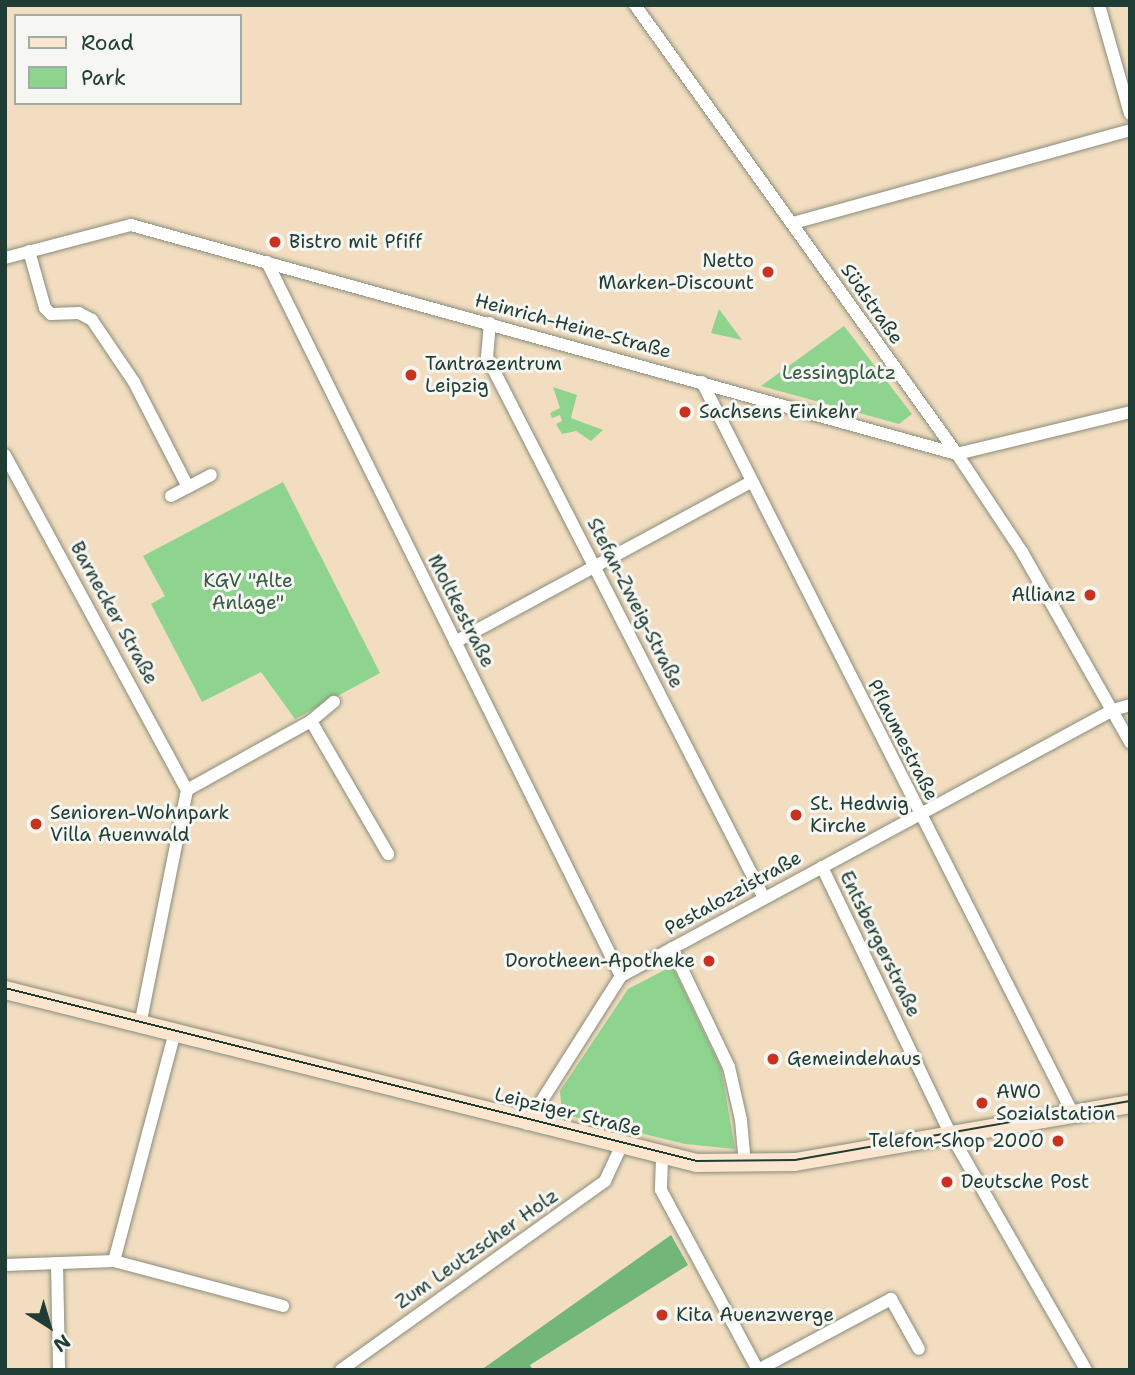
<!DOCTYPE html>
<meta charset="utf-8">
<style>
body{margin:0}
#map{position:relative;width:1135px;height:1375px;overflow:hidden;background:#f2ddc0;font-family:"Shantell Sans",sans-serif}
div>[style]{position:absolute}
.green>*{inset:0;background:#8ed48e}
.forest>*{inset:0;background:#72b679}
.roads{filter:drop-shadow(0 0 2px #888d7a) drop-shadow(0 0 2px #888d7a)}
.street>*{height:12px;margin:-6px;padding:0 6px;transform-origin:6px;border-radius:6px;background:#fff}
.secondary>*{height:18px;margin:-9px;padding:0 9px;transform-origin:9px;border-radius:9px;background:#fbe5cf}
.tram>*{height:2px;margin:-1px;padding:0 1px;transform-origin:1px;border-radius:1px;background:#1f3d34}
.dots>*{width:19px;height:19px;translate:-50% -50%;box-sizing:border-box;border:4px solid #f6f6f2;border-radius:50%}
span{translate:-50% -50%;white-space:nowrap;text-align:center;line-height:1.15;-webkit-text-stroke:6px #f6f6f2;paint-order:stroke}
.poi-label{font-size:19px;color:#1f3d34}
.left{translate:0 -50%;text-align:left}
.right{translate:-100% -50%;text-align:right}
.street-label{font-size:19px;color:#1f3d34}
.park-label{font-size:19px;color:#355b46}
.frame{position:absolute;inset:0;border:7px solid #1f3d34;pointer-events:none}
.legend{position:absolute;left:14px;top:14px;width:228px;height:91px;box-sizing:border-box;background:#f6f6f2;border:2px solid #a0aca6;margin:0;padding:9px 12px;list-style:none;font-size:21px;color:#1f3d34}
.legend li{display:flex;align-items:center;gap:14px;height:35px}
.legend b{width:35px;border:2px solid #a0aca6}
.north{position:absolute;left:14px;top:1291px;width:70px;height:70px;-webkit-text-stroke:5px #f6f6f2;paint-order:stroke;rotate:143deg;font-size:19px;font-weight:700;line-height:28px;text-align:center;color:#1f3d34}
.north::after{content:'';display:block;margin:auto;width:24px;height:32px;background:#1f3d34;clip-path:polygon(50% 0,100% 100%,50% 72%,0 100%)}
</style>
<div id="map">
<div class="green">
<div style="clip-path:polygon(719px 309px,742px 340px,711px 333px)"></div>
<div style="clip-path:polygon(844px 326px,912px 414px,899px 424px,761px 386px)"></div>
<div style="clip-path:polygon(553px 387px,577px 395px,571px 418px,603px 430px,591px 441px,576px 431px,562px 434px,556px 424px,562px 421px,560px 415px,552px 418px,550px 413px,560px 408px)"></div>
<div style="clip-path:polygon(283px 482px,380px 673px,295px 719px,261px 672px,202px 702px,151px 604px,165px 596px,143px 556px)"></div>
<div style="clip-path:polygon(672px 966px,721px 1068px,735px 1149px,685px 1144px,562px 1114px,560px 1091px,628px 989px)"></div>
</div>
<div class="forest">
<div style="clip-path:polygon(671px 1235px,688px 1265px,530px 1365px,533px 1370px,481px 1370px)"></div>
</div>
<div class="roads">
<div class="street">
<div style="left:635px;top:5px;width:553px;rotate:54.35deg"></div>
<div style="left:957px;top:454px;width:118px;rotate:56.4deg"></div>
<div style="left:1022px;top:552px;width:219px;rotate:60.4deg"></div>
<div style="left:1099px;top:5px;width:113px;rotate:74.1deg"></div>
<div style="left:793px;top:223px;width:350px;rotate:-15.4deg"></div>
<div style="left:29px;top:251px;width:59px;rotate:74.3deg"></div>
<div style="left:45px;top:308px;width:8px;rotate:45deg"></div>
<div style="left:51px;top:314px;width:28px;rotate:-2deg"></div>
<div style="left:79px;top:313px;width:15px;rotate:28deg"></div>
<div style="left:92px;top:320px;width:75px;rotate:55.9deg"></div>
<div style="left:134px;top:382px;width:118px;rotate:62.8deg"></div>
<div style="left:5px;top:258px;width:130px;rotate:-14.7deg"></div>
<div style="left:131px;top:225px;width:857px;rotate:15.5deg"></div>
<div style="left:957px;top:454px;width:178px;rotate:-13.6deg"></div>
<div style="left:267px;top:262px;width:797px;rotate:63.63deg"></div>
<div style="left:490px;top:323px;width:34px;rotate:95deg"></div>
<div style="left:487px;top:357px;width:608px;rotate:62.89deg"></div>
<div style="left:702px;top:382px;width:821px;rotate:63.12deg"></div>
<div style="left:5px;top:455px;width:381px;rotate:61.5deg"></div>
<div style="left:187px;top:790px;width:241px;rotate:101.3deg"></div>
<div style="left:171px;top:496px;width:45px;rotate:-27.7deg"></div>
<div style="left:455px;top:642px;width:334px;rotate:-28.4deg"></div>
<div style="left:311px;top:721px;width:154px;rotate:59.9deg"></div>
<div style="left:187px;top:790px;width:142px;rotate:-29.1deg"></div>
<div style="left:311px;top:721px;width:30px;rotate:-40deg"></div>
<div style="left:822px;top:867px;width:297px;rotate:64.3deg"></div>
<div style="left:951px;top:1135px;width:271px;rotate:60.1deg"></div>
<div style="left:672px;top:948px;width:132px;rotate:64.4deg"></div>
<div style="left:729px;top:1067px;width:54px;rotate:77.2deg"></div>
<div style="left:741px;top:1120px;width:45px;rotate:84.9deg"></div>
<div style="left:527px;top:1124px;width:175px;rotate:-57.6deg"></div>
<div style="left:621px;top:976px;width:559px;rotate:-28.4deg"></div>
<div style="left:1113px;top:710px;width:18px;rotate:-16deg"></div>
<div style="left:662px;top:1158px;width:32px;rotate:92deg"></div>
<div style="left:661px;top:1190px;width:204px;rotate:61.7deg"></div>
<div style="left:114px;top:1261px;width:234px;rotate:-75.1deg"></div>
<div style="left:57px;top:1263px;width:107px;rotate:88.9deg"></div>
<div style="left:5px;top:1265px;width:109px;rotate:-2.1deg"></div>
<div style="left:114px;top:1261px;width:175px;rotate:14.9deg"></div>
<div style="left:341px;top:1370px;width:325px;rotate:-35.6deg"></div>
<div style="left:605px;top:1181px;width:38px;rotate:-65deg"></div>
<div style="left:758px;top:1370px;width:151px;rotate:-28.1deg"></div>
<div style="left:891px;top:1299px;width:57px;rotate:60.8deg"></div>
</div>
<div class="secondary">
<div style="left:5px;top:990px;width:713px;rotate:14.04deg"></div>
<div style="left:697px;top:1163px;width:98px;rotate:-0.6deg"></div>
<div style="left:795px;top:1162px;width:340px;rotate:-9.8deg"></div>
</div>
</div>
<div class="tram">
<div style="left:5px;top:988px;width:713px;rotate:14.04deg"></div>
<div style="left:697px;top:1161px;width:98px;rotate:-0.6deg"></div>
<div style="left:795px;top:1160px;width:340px;rotate:-10deg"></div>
</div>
<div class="dots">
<div style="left:275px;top:242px;background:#c8321e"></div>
<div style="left:768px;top:272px;background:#c8321e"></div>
<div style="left:411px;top:375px;background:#c8321e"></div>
<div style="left:685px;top:412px;background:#c8321e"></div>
<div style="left:1090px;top:595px;background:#c8321e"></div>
<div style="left:796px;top:815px;background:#c8321e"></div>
<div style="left:36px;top:824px;background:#c8321e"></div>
<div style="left:709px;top:961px;background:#c8321e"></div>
<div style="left:773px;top:1059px;background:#c8321e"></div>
<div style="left:982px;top:1103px;background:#c8321e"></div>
<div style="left:1058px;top:1141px;background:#c8321e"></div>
<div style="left:947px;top:1182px;background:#c8321e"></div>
<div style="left:662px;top:1315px;background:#c8321e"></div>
</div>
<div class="poi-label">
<span class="left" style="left:289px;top:242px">Bistro mit Pfiff</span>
<span class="right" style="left:754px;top:272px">Netto<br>Marken-Discount</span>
<span class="left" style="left:425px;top:375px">Tantrazentrum<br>Leipzig</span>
<span class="left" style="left:699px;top:412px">Sachsens Einkehr</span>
<span class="right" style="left:1076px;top:595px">Allianz</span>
<span class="left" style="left:810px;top:815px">St. Hedwig<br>Kirche</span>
<span class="left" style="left:50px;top:824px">Senioren-Wohnpark<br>Villa Auenwald</span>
<span class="right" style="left:695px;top:961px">Dorotheen-Apotheke</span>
<span class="left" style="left:787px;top:1059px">Gemeindehaus</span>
<span class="left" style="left:996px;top:1103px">AWO<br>Sozialstation</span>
<span class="right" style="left:1044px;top:1141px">Telefon-Shop 2000</span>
<span class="left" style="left:961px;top:1182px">Deutsche Post</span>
<span class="left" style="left:676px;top:1315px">Kita Auenzwerge</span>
</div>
<div class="street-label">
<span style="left:872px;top:304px;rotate:55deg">Südstraße</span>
<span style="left:573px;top:326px;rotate:15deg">Heinrich-Heine-Straße</span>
<span style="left:635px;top:603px;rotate:63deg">Stefan-Zweig-Straße</span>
<span style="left:461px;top:611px;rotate:63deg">Moltkestraße</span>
<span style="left:114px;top:613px;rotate:61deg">Barnecker Straße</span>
<span style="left:903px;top:740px;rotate:63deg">Pflaumestraße</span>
<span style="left:733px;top:893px;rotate:-29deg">Pestalozzistraße</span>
<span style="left:880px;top:944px;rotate:64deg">Entsbergerstraße</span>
<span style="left:568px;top:1112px;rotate:14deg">Leipziger Straße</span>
<span style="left:477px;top:1249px;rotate:-35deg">Zum Leutzscher Holz</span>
</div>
<div class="park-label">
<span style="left:839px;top:373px">Lessingplatz</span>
<span style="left:248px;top:592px">KGV "Alte<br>Anlage"</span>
</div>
<div class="frame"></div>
<ul class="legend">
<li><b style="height:9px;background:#fbe5cf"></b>Road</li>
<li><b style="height:19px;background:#8ed48e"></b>Park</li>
</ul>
<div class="north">N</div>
</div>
